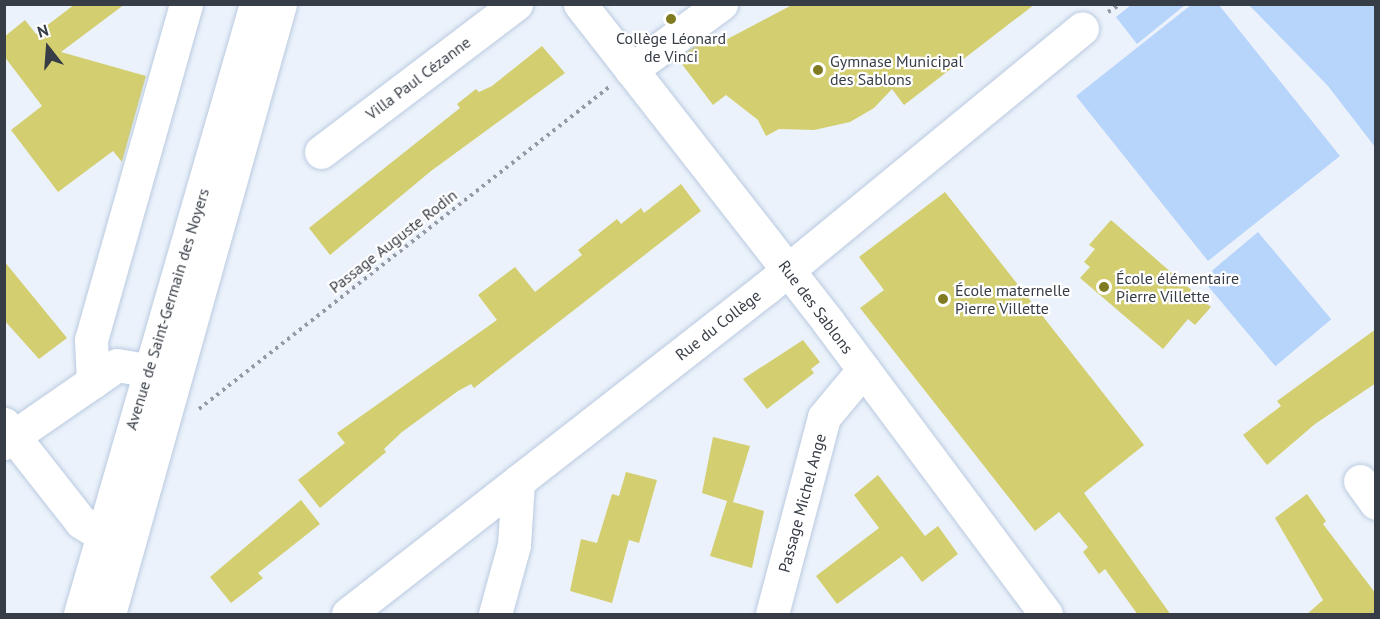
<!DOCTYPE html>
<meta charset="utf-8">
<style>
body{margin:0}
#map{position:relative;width:1380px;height:619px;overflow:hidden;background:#ebf2fb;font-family:"PT Sans",sans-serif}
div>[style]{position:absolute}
.green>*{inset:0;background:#b7d4fb;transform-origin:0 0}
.building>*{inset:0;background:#d3ce6f}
.path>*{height:4px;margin-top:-2px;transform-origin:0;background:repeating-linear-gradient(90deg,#949aa3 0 3px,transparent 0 7.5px)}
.roads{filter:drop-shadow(0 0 2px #bacae0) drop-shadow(0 0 2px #bacae0)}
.minor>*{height:33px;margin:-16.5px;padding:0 16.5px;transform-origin:16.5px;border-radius:16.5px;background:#fff}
.major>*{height:33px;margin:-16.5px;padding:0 16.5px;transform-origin:16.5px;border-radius:16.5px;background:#fff}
.dots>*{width:16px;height:16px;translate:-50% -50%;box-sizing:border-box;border:3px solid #fff;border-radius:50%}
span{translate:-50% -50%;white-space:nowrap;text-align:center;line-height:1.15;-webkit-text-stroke:4.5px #fff;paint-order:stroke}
.poi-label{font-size:16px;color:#373d46}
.left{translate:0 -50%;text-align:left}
.street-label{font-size:16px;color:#373d46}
.frame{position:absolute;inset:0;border:6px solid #373d46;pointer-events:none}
.north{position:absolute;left:18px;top:18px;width:60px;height:60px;-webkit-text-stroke:4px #fff;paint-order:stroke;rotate:343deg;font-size:16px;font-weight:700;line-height:24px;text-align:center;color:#373d46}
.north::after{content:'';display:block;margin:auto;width:21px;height:27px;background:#373d46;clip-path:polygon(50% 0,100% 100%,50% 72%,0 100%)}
</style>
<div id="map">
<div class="green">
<div style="clip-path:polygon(1131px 5px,1131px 4px,1185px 5px,1137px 44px,1116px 17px)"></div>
<div style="clip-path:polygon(1191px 5px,1219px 5px,1340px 156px,1208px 261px,1076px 96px)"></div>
<div style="clip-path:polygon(1249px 5px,1375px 5px,1375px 147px,1328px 86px)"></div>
<div style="left:1258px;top:232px;width:114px;height:73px;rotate:50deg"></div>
</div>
<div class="building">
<div style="clip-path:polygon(75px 4px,125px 4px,61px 52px,146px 76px,122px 162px,113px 151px,58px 192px,11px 130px,42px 106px,4px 56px,4px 37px,25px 20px,36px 34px)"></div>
<div style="clip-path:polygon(794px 4px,1035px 4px,904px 105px,892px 89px,874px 108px,850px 122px,814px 130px,779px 129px,766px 136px,758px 120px,726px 95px,713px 105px,678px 59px,712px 33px,718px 44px)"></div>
<div style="clip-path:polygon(542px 46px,565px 73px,431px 171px,330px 255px,309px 228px,460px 108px,457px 104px,476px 89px,479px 92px,492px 86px)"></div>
<div style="clip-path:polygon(681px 184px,701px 211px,474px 388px,471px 384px,458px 391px,402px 432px,384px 449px,386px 452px,320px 508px,298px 480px,345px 443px,337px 433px,497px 320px,478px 295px,515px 267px,535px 292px,582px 255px,578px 250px,617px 219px,621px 224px,641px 208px,644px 213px)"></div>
<div style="clip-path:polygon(945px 192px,1144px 445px,1084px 493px,1171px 615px,1138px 615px,1105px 569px,1099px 574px,1083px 552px,1088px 547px,1059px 512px,1035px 531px,860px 308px,884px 290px,859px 257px)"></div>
<div style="clip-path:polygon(1111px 220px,1211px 307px,1195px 325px,1188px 319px,1163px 349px,1080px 278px,1090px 267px,1084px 262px,1095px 249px,1089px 245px)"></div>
<div style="clip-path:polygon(4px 261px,67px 338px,39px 359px,4px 320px)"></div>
<div style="clip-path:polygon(1376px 329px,1376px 383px,1315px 424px,1267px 465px,1243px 435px,1281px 406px,1277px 401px)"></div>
<div style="clip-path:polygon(803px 340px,820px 362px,811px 369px,814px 373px,767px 409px,743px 379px)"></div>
<div style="clip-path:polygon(713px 437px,750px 446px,733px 502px,764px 511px,752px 568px,710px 556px,727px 501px,702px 493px)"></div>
<div style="clip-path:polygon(626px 472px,657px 480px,639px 543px,629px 540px,612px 603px,570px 591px,581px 539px,597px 543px,612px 494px,619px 496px)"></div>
<div style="clip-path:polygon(878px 475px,925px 536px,938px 526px,958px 554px,922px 582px,902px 556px,837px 604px,816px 576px,879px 528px,854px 495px)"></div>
<div style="clip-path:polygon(1307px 494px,1326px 521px,1323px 524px,1376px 594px,1376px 615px,1306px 615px,1323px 600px,1275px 518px)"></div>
<div style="clip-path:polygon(301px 500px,320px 524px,258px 573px,263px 578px,231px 603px,210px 577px)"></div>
</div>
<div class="path">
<div style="left:1108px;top:12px;width:15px;rotate:-32deg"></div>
<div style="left:199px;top:409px;width:521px;rotate:-38.14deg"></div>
</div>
<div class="roads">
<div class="minor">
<div style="left:580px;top:4px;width:405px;rotate:52deg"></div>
<div style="left:829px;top:323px;width:363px;rotate:53.3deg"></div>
<div style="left:631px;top:70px;width:112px;rotate:-36.3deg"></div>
<div style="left:321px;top:152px;width:245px;rotate:-37.2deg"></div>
<div style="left:93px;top:382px;width:42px;rotate:-92.7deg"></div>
<div style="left:91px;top:340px;width:349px;rotate:-74.2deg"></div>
<div style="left:4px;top:424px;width:125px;rotate:51.8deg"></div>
<div style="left:81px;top:522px;width:25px;rotate:32deg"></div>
<div style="left:102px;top:535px;width:28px;rotate:13deg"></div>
<div style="left:4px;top:443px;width:137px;rotate:-34.6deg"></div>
<div style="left:117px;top:365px;width:59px;rotate:9.8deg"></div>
<div style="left:1360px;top:481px;width:27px;rotate:54deg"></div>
<div style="left:348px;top:614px;width:530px;rotate:-37.95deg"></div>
<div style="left:766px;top:288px;width:409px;rotate:-39.4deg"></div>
<div style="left:495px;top:614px;width:72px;rotate:-74.6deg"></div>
<div style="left:514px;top:545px;width:64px;rotate:-86.4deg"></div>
<div style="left:772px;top:614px;width:204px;rotate:-75.2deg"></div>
<div style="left:824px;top:417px;width:62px;rotate:-50.2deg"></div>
</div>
<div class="major">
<div style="left:80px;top:614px;width:635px;rotate:-73.91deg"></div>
<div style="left:109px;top:614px;width:634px;rotate:-74.34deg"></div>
</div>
</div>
<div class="dots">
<div style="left:671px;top:19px;background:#807b21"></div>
<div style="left:818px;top:70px;background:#807b21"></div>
<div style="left:1104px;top:287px;background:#807b21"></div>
<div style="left:943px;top:299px;background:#807b21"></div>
</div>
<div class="poi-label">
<span style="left:671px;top:47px">Collège Léonard<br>de Vinci</span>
<span class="left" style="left:830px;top:70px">Gymnase Municipal<br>des Sablons</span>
<span class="left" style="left:1116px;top:287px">École élémentaire<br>Pierre Villette</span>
<span class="left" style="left:955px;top:299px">École maternelle<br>Pierre Villette</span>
</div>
<div class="street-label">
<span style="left:418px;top:78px;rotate:-37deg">Villa Paul Cézanne</span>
<span style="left:393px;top:241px;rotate:-38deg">Passage Auguste Rodin</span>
<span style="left:816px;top:307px;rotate:53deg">Rue des Sablons</span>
<span style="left:167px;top:309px;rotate:-73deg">Avenue de Saint-Germain des Noyers</span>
<span style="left:718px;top:325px;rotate:-38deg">Rue du Collège</span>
<span style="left:802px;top:503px;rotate:-75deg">Passage Michel Ange</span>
</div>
<div class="frame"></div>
<div class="north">N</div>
</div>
